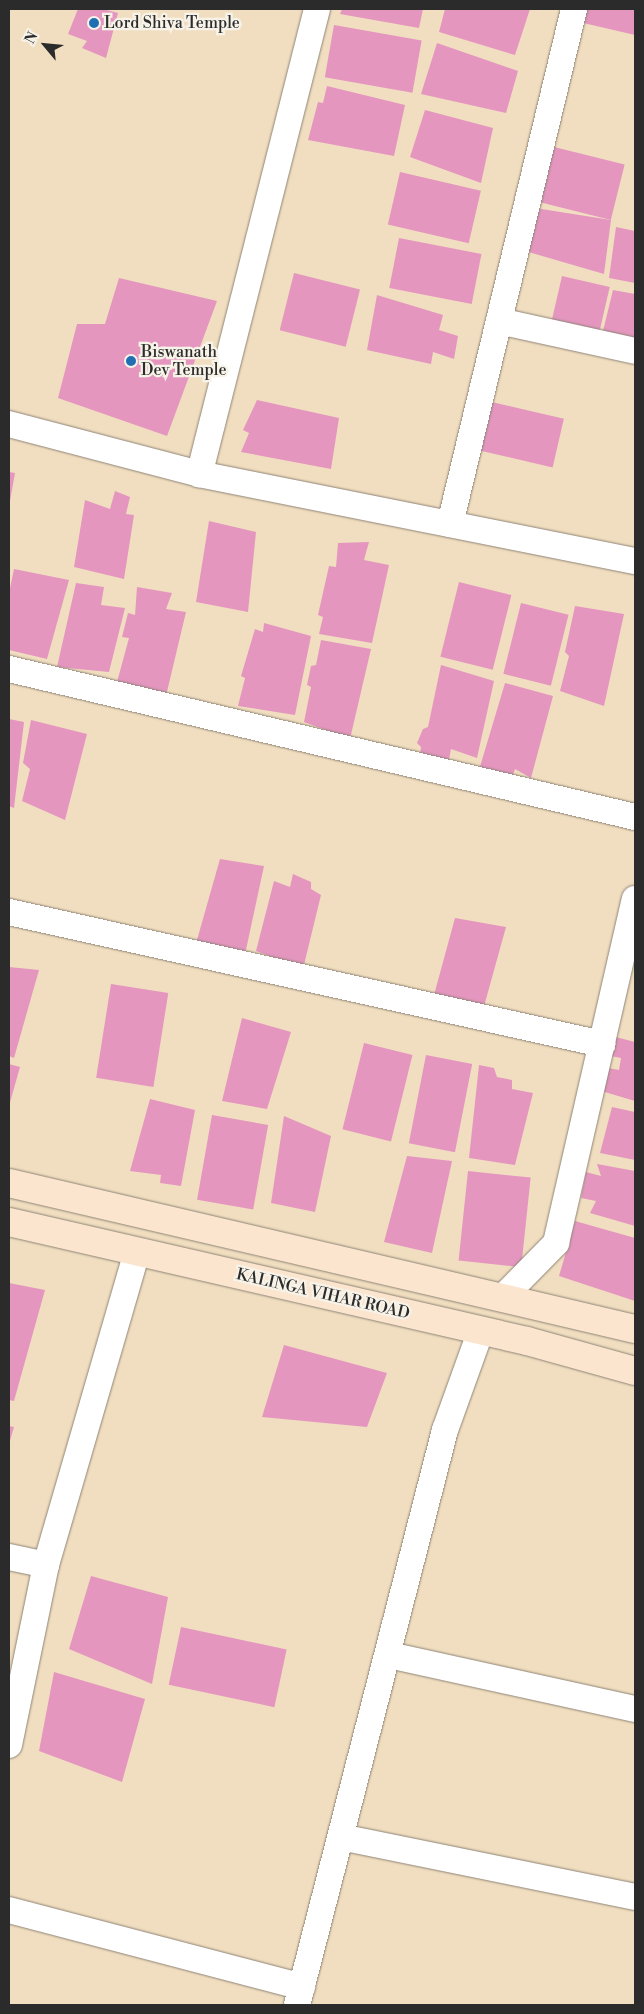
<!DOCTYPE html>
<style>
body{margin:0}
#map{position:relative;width:644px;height:2014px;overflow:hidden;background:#f1dec0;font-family:"Libre Bodoni",serif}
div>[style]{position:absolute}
.building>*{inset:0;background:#e496bf;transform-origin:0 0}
.roads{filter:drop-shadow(0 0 1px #8e8476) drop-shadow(0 0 1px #8e8476)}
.street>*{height:26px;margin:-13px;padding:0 13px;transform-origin:13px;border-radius:13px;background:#fff}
.secondary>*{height:28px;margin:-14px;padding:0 14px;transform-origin:14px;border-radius:14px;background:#fbe5cf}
.dots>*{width:14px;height:14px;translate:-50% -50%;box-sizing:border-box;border:2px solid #f7f3e8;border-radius:50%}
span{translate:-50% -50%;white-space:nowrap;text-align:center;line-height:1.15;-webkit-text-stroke:4.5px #f7f3e8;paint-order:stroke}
.poi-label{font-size:16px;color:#2b2b2b}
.left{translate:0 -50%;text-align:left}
.street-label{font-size:16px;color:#2b2b2b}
.frame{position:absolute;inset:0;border:10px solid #2b2b2b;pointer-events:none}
.north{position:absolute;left:20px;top:20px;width:50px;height:50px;-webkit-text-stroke:4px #f7f3e8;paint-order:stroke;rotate:298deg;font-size:14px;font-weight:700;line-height:20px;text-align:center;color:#2b2b2b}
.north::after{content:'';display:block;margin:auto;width:18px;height:22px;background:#2b2b2b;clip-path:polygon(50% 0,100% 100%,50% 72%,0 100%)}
</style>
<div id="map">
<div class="building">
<div style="clip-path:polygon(78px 9px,103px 9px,118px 13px,106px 58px,82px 48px,87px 41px,68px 34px)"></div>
<div style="clip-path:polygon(342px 9px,423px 9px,419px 28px,340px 14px)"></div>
<div style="clip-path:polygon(445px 9px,530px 9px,515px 55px,439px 32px)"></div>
<div style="clip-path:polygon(582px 9px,635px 9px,635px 35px,579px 22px)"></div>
<div style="left:334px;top:25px;width:89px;height:53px;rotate:10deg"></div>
<div style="clip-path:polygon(437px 43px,518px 71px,506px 113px,421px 94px)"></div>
<div style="clip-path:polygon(327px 86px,405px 105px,394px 156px,308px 140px,318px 102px,323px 103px)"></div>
<div style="clip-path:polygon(425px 110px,493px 128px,481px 183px,410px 157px)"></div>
<div style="left:546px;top:145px;width:81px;height:57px;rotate:14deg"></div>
<div style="left:400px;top:172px;width:83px;height:54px;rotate:13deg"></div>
<div style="clip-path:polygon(535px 208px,611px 220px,604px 274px,525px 251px)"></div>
<div style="clip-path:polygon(616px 227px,635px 231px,635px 283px,609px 278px)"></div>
<div style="left:399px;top:238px;width:84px;height:51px;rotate:11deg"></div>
<div style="left:294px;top:273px;width:68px;height:59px;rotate:14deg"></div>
<div style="left:562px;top:276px;width:49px;height:50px;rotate:13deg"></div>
<div style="clip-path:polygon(119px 278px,217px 301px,167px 436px,58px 398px,77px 324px,105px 324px)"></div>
<div style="clip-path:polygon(613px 290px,635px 294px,635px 343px,602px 335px)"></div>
<div style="clip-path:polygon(377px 295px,443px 315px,439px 330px,458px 336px,454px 359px,433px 352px,431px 364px,367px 350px)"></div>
<div style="clip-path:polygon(257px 400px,339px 418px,331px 469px,241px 452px,249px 433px,243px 430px)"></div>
<div style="left:483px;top:400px;width:83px;height:50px;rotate:13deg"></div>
<div style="clip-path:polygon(9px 472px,15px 473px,10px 501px,9px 501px)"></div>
<div style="clip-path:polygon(115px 491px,130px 497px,126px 514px,134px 515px,124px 579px,74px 567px,85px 500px,110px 509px)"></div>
<div style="clip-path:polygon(209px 521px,256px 532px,248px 612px,196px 602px)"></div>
<div style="clip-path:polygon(369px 542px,364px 560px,389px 565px,372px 643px,319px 634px,323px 617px,318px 615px,329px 566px,336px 567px,338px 543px)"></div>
<div style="clip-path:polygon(14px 569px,69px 580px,47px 659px,9px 650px,9px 593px)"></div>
<div style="left:459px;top:582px;width:54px;height:77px;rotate:14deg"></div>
<div style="clip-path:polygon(76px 583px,104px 587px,101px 605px,125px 608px,109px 672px,57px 667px)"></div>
<div style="clip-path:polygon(137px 587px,172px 593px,166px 609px,186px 612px,166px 696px,117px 682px,129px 638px,122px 637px,128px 613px,135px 615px)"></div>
<div style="left:521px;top:603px;width:49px;height:73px;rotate:14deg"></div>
<div style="clip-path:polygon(575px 606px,624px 614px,604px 706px,560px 691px,569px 656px,565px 652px)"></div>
<div style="clip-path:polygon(264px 623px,311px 636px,295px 715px,238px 706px,245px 678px,241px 676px,255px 629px,263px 632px)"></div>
<div style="clip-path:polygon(321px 640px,371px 649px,350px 739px,304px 722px,311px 687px,307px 685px,311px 666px,316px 665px)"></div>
<div style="clip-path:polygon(441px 665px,494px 681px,477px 758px,451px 749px,448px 765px,420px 756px,421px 747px,417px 743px,423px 729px,428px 727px)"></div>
<div style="clip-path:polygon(505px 683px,553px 696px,531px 778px,515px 769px,511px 780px,479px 770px)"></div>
<div style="clip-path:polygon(9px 719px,24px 722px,14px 808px,9px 806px)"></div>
<div style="clip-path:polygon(31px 720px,87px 734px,65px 820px,22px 801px,30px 769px,23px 763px)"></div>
<div style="clip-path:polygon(220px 859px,264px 866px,244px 959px,195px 947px)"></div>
<div style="clip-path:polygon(293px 874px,311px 882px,311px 889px,321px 895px,303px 969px,256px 951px,274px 881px,290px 887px)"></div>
<div style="clip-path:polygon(455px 918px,506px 927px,483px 1010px,431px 1006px)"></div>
<div style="clip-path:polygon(9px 967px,39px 970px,14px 1058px,9px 1056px)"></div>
<div style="left:111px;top:984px;width:58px;height:95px;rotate:9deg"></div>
<div style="clip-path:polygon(242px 1018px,291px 1032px,267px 1109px,222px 1101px)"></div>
<div style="clip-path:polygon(604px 1034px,635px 1042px,635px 1101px,598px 1090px,603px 1067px,619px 1070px,621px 1058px,605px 1055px)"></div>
<div style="left:364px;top:1043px;width:50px;height:89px;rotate:14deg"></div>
<div style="left:426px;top:1055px;width:47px;height:90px;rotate:11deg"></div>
<div style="clip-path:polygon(9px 1064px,20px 1067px,9px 1106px)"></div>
<div style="clip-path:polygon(479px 1065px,494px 1068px,497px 1077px,512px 1080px,512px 1089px,533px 1093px,515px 1165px,469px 1158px)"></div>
<div style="clip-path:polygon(150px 1099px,195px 1110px,181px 1186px,160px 1183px,161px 1175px,130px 1171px)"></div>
<div style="clip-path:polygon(612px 1107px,635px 1112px,635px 1160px,600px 1153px)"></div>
<div style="left:212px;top:1115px;width:57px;height:86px;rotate:10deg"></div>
<div style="clip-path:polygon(284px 1116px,331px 1136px,315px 1212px,271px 1203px)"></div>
<div style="clip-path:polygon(407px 1156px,452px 1161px,432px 1253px,384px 1242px)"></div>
<div style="clip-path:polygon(597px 1164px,635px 1171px,635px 1226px,590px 1213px,596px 1201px,581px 1198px,586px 1172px,601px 1176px)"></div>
<div style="left:468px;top:1171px;width:63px;height:90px;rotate:6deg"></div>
<div style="clip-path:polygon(575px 1221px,635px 1238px,635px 1301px,559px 1276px)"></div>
<div style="clip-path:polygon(9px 1283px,45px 1290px,14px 1401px,9px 1400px)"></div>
<div style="clip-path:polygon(284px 1345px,387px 1373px,367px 1427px,262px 1417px)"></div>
<div style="clip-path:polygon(9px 1426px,14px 1427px,9px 1444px)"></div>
<div style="clip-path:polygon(91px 1576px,168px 1597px,152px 1684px,69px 1649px)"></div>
<div style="left:181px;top:1627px;width:108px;height:59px;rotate:12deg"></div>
<div style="clip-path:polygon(54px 1672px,145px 1699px,122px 1782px,39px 1751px)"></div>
</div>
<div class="roads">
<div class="street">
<div style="left:317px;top:9px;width:480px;rotate:104.2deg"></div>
<div style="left:199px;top:474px;width:445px;rotate:11.3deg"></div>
<div style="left:499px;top:321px;width:139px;rotate:12.4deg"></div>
<div style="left:9px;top:424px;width:196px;rotate:14.7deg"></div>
<div style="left:450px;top:524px;width:530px;rotate:-76.46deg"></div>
<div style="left:9px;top:669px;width:643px;rotate:13.3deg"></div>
<div style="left:9px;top:912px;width:608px;rotate:12.55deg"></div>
<div style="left:503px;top:1297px;width:76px;rotate:-45.5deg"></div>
<div style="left:556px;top:1243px;width:353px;rotate:-77.1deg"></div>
<div style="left:9px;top:1557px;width:38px;rotate:12deg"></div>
<div style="left:389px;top:1655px;width:252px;rotate:12.4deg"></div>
<div style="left:9px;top:1745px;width:184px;rotate:-78.4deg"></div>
<div style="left:46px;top:1565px;width:326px;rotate:-73.8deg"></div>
<div style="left:341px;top:1837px;width:300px;rotate:11.5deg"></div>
<div style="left:9px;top:1910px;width:303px;rotate:14.7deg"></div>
<div style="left:297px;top:2005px;width:594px;rotate:-75.57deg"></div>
<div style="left:445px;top:1430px;width:106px;rotate:-70.2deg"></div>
</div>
<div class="secondary">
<div style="left:9px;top:1183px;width:643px;rotate:13.13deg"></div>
<div style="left:9px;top:1222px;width:531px;rotate:12.94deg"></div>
<div style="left:527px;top:1341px;width:112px;rotate:15.5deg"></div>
</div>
</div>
<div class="dots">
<div style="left:94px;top:23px;background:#1f6fb2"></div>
<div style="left:131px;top:361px;background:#1f6fb2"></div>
</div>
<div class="poi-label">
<span class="left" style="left:104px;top:23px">Lord Shiva Temple</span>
<span class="left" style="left:141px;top:361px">Biswanath<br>Dev Temple</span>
</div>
<div class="street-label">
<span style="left:323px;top:1294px;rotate:13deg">KALINGA VIHAR ROAD</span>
</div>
<div class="frame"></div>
<div class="north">N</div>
</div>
